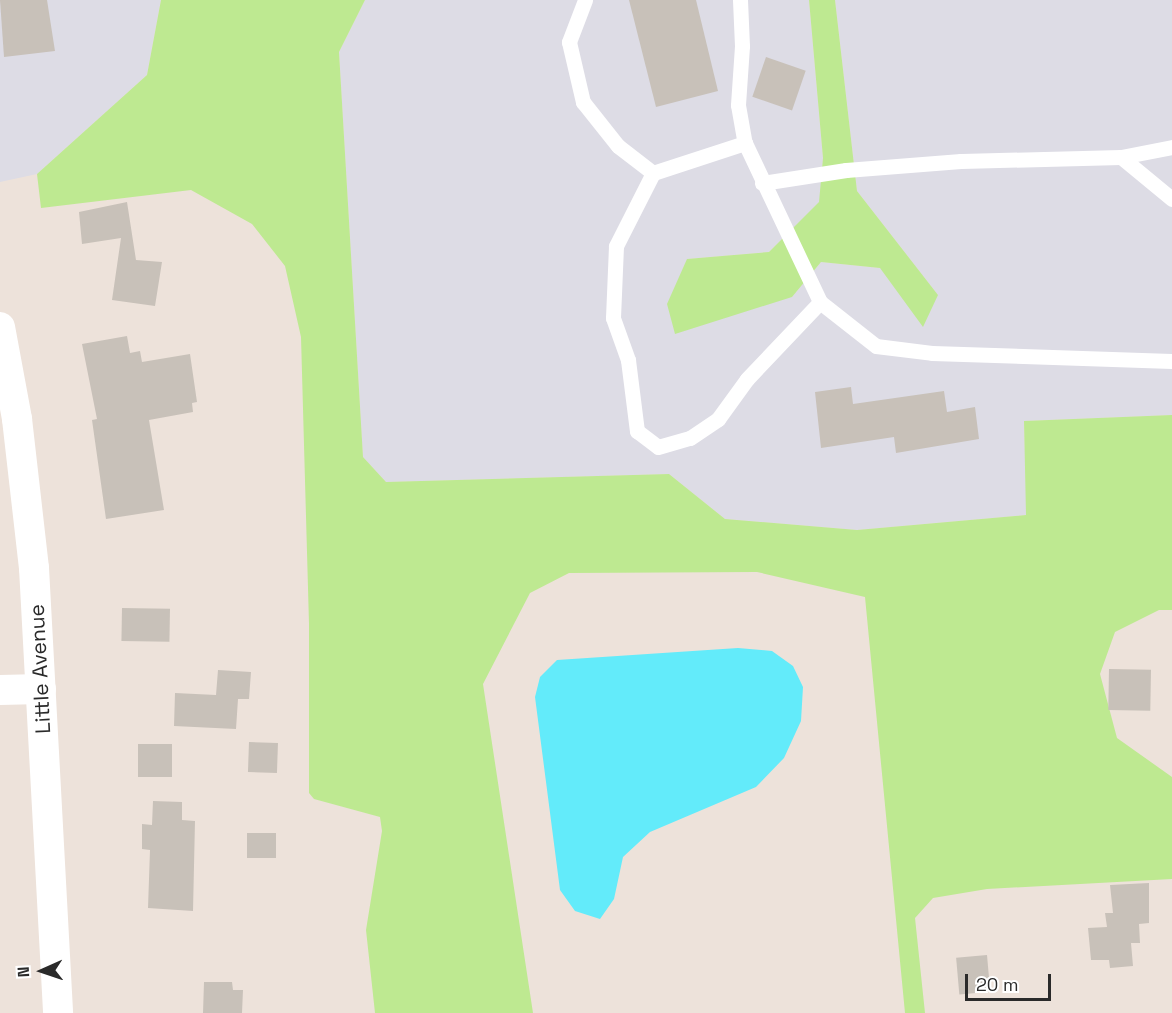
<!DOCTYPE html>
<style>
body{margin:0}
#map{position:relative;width:1172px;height:1013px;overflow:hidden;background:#ede2da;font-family:"Space Grotesk",sans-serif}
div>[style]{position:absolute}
.industrial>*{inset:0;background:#dddce5}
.green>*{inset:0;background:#bee991}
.water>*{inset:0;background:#63ebfa}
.building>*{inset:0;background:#c8c1b9;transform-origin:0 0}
.lane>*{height:15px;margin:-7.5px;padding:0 7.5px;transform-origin:7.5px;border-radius:7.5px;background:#fff}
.street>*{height:30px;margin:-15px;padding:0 15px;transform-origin:15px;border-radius:15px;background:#fff}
span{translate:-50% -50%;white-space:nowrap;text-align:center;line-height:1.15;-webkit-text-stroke:6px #fff;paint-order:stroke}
.street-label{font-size:21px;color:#2a2a2a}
.north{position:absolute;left:12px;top:941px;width:60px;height:60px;-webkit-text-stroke:4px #fff;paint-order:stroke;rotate:267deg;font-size:16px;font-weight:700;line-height:24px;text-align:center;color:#2a2a2a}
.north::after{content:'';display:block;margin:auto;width:21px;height:27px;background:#2a2a2a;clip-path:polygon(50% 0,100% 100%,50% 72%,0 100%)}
.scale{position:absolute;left:965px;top:974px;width:86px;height:27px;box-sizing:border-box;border:3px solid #2a2a2a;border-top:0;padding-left:8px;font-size:18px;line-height:21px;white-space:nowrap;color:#2a2a2a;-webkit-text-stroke:4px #fff;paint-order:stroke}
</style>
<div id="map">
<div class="industrial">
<div style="clip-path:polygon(0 0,161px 0,147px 75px,37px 174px,0 182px)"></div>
<div style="clip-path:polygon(365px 0,809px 0,823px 158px,820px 202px,769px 252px,687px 259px,792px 297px,821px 262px,880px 268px,938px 295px,857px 191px,835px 0,1172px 0,1172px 415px,1024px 421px,1027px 515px,857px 530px,725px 519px,669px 474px,386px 482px,363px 457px,339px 52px)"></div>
</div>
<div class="green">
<div style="clip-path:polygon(161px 0,365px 0,339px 52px,363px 457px,386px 482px,669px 474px,725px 519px,857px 530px,1026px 515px,1024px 421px,1172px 415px,1172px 610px,1159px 610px,1115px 632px,1100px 674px,1117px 738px,1172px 777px,1172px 879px,987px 889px,933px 898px,915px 918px,925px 1013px,905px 1013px,865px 597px,757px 572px,569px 573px,530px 593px,483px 684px,533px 1013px,375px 1013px,366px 930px,382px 831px,380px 817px,314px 799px,309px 793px,309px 624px,301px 337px,285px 266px,252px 224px,191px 190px,41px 208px,37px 174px,147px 75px)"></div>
<div style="clip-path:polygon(809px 0,835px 0,857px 191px,938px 295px,923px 327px,880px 268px,821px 262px,792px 297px,675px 334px,667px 304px,687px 259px,769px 252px,819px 202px,823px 158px)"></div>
</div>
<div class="water">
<div style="clip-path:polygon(738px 648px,772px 651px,793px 666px,803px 687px,801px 721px,784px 758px,756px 787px,650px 832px,623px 857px,614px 899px,600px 919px,575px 911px,560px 890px,535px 697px,540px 677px,557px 660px)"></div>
</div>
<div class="building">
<div style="clip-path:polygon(0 0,47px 0,55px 51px,4px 57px)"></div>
<div style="clip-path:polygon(629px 0,696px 0,718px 91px,656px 107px)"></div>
<div style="left:766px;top:57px;width:42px;height:42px;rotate:19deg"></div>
<div style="clip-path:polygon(127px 202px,136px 260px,162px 262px,155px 306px,112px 300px,121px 238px,82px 244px,79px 212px)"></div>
<div style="clip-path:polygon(127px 336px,130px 353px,140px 351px,142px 362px,190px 354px,197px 402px,192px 403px,193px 412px,149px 420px,164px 510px,106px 519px,92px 420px,97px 419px,82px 344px)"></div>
<div style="clip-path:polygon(851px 387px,853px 404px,944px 391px,947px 412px,975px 407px,979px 439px,896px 453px,894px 437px,821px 448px,815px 392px)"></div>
<div style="left:122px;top:608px;width:48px;height:33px;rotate:1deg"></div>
<div style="left:1109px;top:669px;width:42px;height:41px;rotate:1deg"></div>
<div style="clip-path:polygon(218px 670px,251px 672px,249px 699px,238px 699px,236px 729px,174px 726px,175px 693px,216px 695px)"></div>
<div style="left:249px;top:742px;width:29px;height:30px;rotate:2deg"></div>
<div style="left:138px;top:744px;width:34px;height:33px"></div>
<div style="clip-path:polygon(153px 801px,182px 802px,182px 820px,195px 821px,193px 911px,148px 908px,150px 850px,142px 849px,142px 824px,152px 825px)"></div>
<div style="left:247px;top:833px;width:29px;height:25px"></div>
<div style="clip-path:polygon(1149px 883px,1149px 923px,1139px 924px,1140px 943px,1131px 943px,1133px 966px,1110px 968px,1109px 960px,1091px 960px,1088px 928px,1107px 927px,1105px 913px,1113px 913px,1110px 885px)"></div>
<div style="left:987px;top:955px;width:37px;height:31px;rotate:85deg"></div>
<div style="clip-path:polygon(204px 982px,232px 982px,233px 990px,243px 990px,242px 1013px,203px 1013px)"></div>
</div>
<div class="lane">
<div style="left:585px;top:0;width:45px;rotate:110.9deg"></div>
<div style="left:569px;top:42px;width:62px;rotate:76.9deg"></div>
<div style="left:583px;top:102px;width:56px;rotate:51.5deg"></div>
<div style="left:618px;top:146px;width:44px;rotate:37.6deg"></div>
<div style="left:653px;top:173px;width:82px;rotate:116.9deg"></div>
<div style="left:616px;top:246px;width:72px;rotate:92.4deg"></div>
<div style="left:613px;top:318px;width:45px;rotate:70.3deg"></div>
<div style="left:628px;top:360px;width:72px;rotate:82.8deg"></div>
<div style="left:637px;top:431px;width:26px;rotate:37deg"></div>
<div style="left:658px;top:447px;width:33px;rotate:-16deg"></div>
<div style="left:690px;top:438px;width:34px;rotate:-34deg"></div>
<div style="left:718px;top:419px;width:49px;rotate:-54.1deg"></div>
<div style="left:747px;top:379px;width:106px;rotate:-46.5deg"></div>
<div style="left:740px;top:0;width:46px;rotate:87.5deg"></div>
<div style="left:742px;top:46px;width:59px;rotate:93.9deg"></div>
<div style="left:738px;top:105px;width:39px;rotate:80deg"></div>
<div style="left:745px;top:143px;width:176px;rotate:64.7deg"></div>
<div style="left:820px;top:302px;width:71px;rotate:38.2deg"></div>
<div style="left:876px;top:346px;width:56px;rotate:7.1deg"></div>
<div style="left:932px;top:353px;width:240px;rotate:1.9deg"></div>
<div style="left:1121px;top:157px;width:66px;rotate:39.5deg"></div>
<div style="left:653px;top:173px;width:97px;rotate:-18.1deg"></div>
<div style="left:762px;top:183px;width:85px;rotate:-8.8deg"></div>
<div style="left:846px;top:170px;width:115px;rotate:-4.5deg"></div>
<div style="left:961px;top:161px;width:160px;rotate:-1.4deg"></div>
<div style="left:1121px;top:157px;width:52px;rotate:-11.1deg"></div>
</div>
<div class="street">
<div style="left:0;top:327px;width:94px;rotate:79.5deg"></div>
<div style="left:17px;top:419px;width:150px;rotate:83.5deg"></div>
<div style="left:34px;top:568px;width:446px;rotate:86.9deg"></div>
<div style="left:0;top:690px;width:41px;rotate:-1.4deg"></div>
</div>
<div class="street-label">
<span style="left:40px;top:669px;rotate:-93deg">Little Avenue</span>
</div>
<div class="north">N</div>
<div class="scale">20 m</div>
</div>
